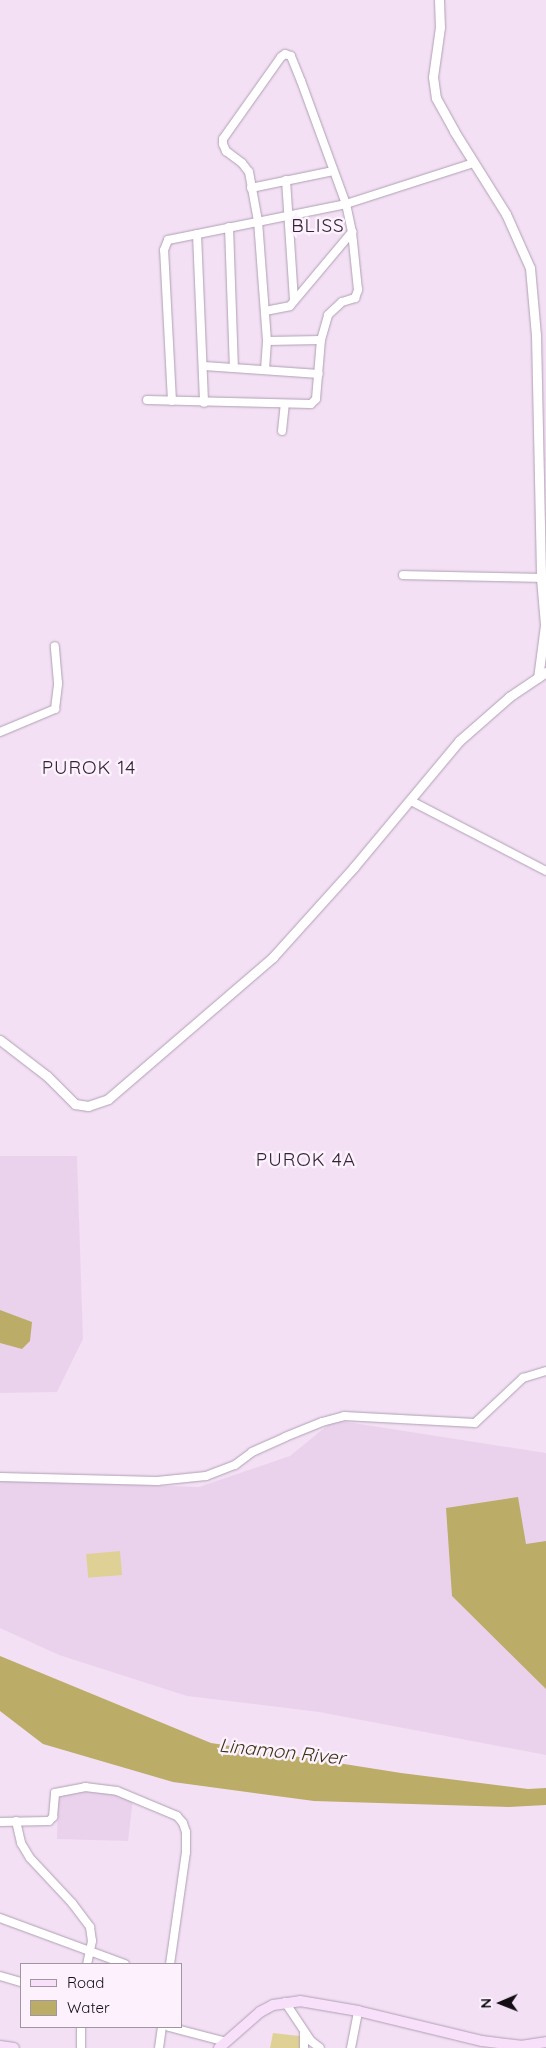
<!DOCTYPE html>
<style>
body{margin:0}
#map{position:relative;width:546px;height:2048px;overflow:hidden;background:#f3e0f5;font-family:Quicksand,sans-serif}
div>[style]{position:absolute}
.built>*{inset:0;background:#ead2ed}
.green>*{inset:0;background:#dfd196;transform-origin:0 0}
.water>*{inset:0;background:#bbac68}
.roads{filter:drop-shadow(0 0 1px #b09fb3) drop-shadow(0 0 1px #b09fb3)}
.minor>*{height:8px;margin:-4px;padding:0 4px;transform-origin:4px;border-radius:4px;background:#fff}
.tertiary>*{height:9px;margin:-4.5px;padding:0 4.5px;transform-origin:4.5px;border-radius:4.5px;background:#fff}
.secondary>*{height:10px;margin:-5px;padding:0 5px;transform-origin:5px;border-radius:5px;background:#f8e0fb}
span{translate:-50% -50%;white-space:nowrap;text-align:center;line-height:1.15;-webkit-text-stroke:5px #fcf1fd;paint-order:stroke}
.neighbourhood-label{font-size:19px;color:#342636;letter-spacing:1px}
.water-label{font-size:19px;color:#3a3314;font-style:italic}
.legend{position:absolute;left:20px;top:1963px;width:162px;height:65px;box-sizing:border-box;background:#fcf1fd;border:1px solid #9f96a0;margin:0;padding:6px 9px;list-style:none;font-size:15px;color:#140e15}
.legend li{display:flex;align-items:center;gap:10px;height:25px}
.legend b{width:25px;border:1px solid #9f96a0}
.north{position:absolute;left:476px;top:1978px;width:50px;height:50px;-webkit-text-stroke:4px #fcf1fd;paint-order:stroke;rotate:269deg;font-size:14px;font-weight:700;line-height:20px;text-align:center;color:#140e15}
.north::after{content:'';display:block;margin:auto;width:18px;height:22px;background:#140e15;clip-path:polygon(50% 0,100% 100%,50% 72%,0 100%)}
</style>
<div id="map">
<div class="built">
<div style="clip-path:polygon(0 1156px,77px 1156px,83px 1339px,57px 1392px,0 1393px)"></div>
<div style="clip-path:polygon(334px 1420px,546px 1453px,546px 1755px,319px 1712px,187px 1696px,59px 1655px,0 1628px,0 1481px,199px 1487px,290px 1456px)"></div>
<div style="clip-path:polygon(105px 1789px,133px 1799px,128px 1841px,57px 1839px,58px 1794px)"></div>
</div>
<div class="green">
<div style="left:120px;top:1551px;width:24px;height:34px;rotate:85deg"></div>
<div style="clip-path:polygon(273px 2033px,308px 2037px,305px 2048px,270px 2048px)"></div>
</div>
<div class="water">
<div style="clip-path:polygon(0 1310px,32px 1322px,30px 1341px,22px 1349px,0 1343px)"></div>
<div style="clip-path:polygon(518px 1497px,526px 1544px,546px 1541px,546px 1689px,452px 1596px,446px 1508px)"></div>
<div style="clip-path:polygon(0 1656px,211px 1743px,401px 1773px,528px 1789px,546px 1788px,546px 1805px,509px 1807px,314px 1801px,173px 1782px,43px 1744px,0 1711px)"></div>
</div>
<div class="roads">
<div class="minor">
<div style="left:286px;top:180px;width:120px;rotate:86.2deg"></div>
<div style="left:251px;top:188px;width:84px;rotate:-11.7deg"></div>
<div style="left:229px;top:227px;width:141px;rotate:88deg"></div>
<div style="left:197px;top:234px;width:169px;rotate:87.6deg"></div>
<div style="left:265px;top:311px;width:25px;rotate:-11deg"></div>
<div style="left:290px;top:306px;width:97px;rotate:-50deg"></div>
<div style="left:267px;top:341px;width:54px;rotate:-1.1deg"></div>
<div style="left:204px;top:366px;width:115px;rotate:4deg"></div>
<div style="left:147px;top:400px;width:164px;rotate:1.4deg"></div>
<div style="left:311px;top:404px;width:7px;rotate:-45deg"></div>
<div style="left:316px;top:399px;width:59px;rotate:-85.2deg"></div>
<div style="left:321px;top:340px;width:26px;rotate:-74deg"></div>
<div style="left:328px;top:315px;width:19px;rotate:-43deg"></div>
<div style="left:342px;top:302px;width:14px;rotate:-17deg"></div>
<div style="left:355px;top:298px;width:9px;rotate:-69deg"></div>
<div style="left:358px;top:290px;width:58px;rotate:-95.9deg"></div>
<div style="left:352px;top:232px;width:29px;rotate:-102deg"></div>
<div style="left:346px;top:204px;width:131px;rotate:-110.1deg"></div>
<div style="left:301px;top:81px;width:27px;rotate:-112deg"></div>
<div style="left:291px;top:56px;width:6px;rotate:-162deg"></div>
<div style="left:285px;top:54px;width:5px;rotate:143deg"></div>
<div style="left:281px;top:57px;width:100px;rotate:125.3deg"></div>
<div style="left:223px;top:139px;width:5px;rotate:90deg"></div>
<div style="left:223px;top:144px;width:8px;rotate:67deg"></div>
<div style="left:226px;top:151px;width:20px;rotate:37deg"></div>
<div style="left:242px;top:163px;width:11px;rotate:52deg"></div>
<div style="left:249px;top:172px;width:50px;rotate:79.6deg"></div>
<div style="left:258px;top:221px;width:120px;rotate:85.7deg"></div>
<div style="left:267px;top:341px;width:29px;rotate:94deg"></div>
<div style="left:172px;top:401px;width:151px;rotate:-93deg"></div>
<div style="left:164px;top:250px;width:11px;rotate:-68deg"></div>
<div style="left:168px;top:240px;width:182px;rotate:-11.4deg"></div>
<div style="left:346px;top:204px;width:134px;rotate:-17.8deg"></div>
<div style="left:282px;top:431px;width:27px;rotate:-84deg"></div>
<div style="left:403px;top:575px;width:138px;rotate:1.2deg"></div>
<div style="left:0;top:732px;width:60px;rotate:-22.7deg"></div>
<div style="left:55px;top:709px;width:26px;rotate:-83deg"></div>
<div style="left:58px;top:683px;width:37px;rotate:-95deg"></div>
<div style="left:411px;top:801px;width:152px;rotate:27.4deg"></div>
<div style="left:0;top:1477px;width:157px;rotate:1.5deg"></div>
<div style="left:157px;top:1481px;width:49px;rotate:-5.8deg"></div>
<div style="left:206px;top:1476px;width:31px;rotate:-21deg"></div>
<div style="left:235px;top:1465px;width:21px;rotate:-37deg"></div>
<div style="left:252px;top:1452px;width:36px;rotate:-24deg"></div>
<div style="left:285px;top:1437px;width:40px;rotate:-22deg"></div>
<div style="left:322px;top:1422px;width:23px;rotate:-15deg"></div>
<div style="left:344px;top:1416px;width:131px;rotate:3.1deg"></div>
<div style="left:475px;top:1423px;width:66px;rotate:-43.2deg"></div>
<div style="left:523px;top:1378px;width:24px;rotate:-17deg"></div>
<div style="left:16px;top:1821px;width:23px;rotate:77deg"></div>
<div style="left:21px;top:1843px;width:17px;rotate:59deg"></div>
<div style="left:30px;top:1858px;width:62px;rotate:47deg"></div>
<div style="left:72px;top:1903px;width:30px;rotate:53deg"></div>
<div style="left:90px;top:1927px;width:14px;rotate:82deg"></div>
<div style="left:92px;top:1941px;width:24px;rotate:102deg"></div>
<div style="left:0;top:1822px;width:49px;rotate:-1.2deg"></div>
<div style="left:49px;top:1821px;width:6px;rotate:-45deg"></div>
<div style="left:53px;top:1817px;width:24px;rotate:-85deg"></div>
<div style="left:55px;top:1793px;width:31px;rotate:-11deg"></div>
<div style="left:85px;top:1787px;width:32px;rotate:7deg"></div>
<div style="left:117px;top:1791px;width:65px;rotate:22.6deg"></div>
<div style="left:177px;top:1816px;width:9px;rotate:49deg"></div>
<div style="left:183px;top:1823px;width:9px;rotate:72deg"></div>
<div style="left:186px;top:1832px;width:20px;rotate:90deg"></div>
<div style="left:186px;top:1852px;width:113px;rotate:98.1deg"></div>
<div style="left:0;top:1918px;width:133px;rotate:20.2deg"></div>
<div style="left:0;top:1976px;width:22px;rotate:16deg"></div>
<div style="left:285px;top:2002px;width:47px;rotate:56.3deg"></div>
<div style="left:311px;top:2041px;width:11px;rotate:38deg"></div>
<div style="left:169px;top:2027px;width:59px;rotate:14.7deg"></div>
<div style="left:81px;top:2048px;width:21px;rotate:-90deg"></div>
<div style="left:159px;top:2048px;width:21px;rotate:-82deg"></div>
<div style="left:304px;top:2048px;width:15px;rotate:-90deg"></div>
<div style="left:351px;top:2048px;width:38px;rotate:-79deg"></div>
</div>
<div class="tertiary">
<div style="left:439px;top:0;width:27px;rotate:88deg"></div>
<div style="left:440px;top:27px;width:50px;rotate:98deg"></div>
<div style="left:433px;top:77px;width:21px;rotate:82deg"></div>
<div style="left:436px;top:98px;width:38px;rotate:61deg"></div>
<div style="left:454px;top:131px;width:98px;rotate:57.9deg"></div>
<div style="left:506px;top:214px;width:59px;rotate:66deg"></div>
<div style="left:530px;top:268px;width:67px;rotate:84.9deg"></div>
<div style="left:536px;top:335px;width:243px;rotate:88.8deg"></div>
<div style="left:541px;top:578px;width:47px;rotate:85.1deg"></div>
<div style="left:545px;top:625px;width:53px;rotate:97.5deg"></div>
<div style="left:0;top:1040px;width:59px;rotate:37.5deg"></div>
<div style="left:47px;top:1076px;width:40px;rotate:45deg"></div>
<div style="left:75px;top:1104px;width:13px;rotate:9deg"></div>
<div style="left:88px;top:1106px;width:21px;rotate:-19deg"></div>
<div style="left:108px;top:1099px;width:218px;rotate:-40.7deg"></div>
<div style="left:273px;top:957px;width:121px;rotate:-48deg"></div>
<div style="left:354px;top:867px;width:164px;rotate:-50.2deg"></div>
<div style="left:459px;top:741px;width:67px;rotate:-41.3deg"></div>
<div style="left:509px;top:697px;width:45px;rotate:-34deg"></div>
</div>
<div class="secondary">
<div style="left:0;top:2046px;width:14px;rotate:8deg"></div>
<div style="left:219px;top:2048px;width:55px;rotate:-41.3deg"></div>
<div style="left:260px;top:2012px;width:15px;rotate:-28deg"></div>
<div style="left:273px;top:2005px;width:27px;rotate:-8deg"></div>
<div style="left:300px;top:2001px;width:59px;rotate:9.8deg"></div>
<div style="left:358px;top:2011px;width:128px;rotate:13.6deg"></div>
<div style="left:482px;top:2041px;width:39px;rotate:7deg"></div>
<div style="left:521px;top:2046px;width:25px;rotate:-9deg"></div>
</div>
</div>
<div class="neighbourhood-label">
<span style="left:318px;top:226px">BLISS</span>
<span style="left:89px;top:768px">PUROK 14</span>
<span style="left:306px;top:1160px">PUROK 4A</span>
</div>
<div class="water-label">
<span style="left:282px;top:1752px;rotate:6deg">Linamon River</span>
</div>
<ul class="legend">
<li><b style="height:6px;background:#f8e0fb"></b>Road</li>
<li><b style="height:14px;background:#bbac68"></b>Water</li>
</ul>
<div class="north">N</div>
</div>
